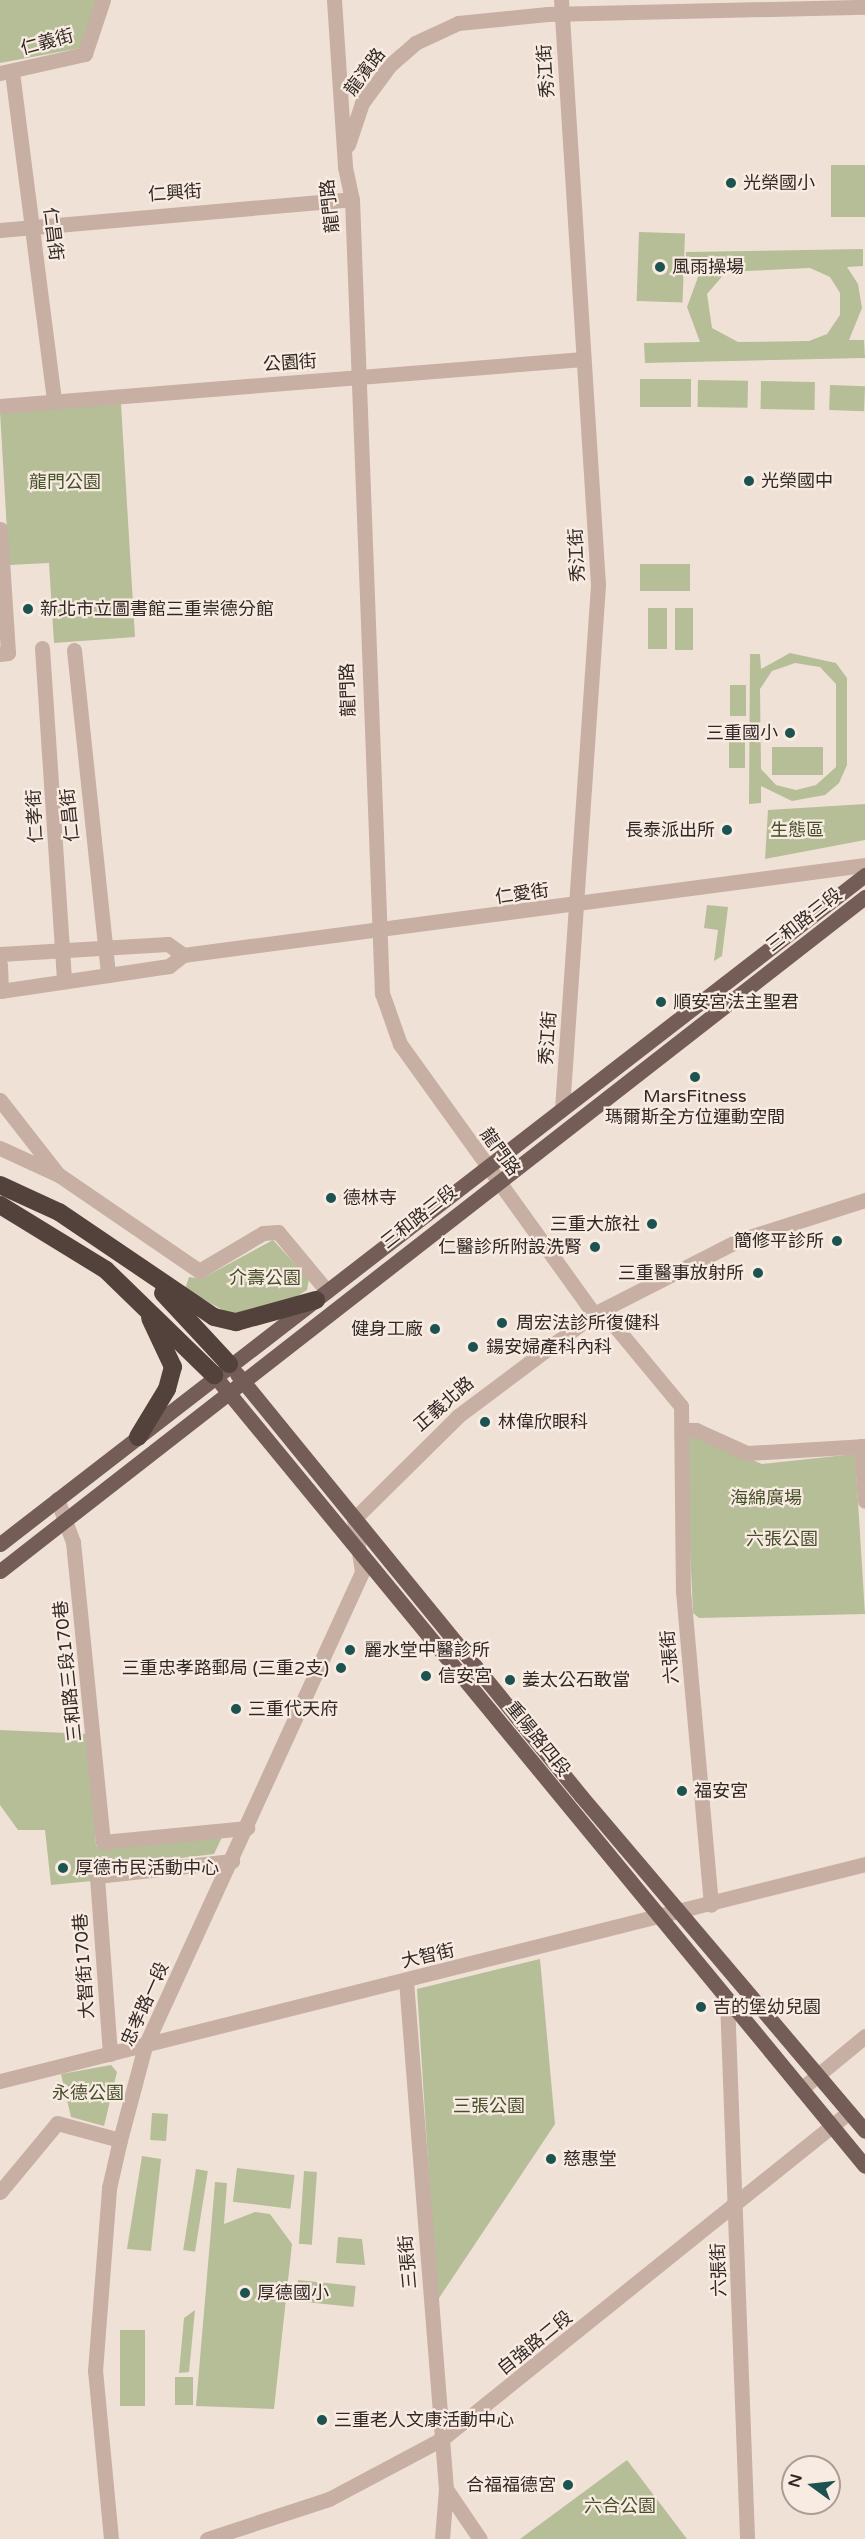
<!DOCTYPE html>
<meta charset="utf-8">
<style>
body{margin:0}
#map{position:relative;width:865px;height:2539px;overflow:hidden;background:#f0e1d6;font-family:"Varela Round","Noto Sans TC",sans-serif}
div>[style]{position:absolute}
.green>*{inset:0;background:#b5be97;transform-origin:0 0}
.minor>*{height:15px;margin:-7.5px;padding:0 7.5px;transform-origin:7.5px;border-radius:7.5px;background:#c7afa3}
.major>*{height:15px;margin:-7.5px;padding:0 7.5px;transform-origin:7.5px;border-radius:7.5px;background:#745d56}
.highway>*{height:18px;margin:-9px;padding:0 9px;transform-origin:9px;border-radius:9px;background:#53413c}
.dots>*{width:16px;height:16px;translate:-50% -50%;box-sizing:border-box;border:3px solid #f8ebe2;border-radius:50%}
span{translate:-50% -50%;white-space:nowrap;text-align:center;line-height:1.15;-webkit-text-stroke:4.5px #f8ebe2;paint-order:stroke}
.street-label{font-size:18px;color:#322825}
.poi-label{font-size:18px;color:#322825}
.left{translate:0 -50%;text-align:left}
.right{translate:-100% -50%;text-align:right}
.park-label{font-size:18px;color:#46502a}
.north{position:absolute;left:781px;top:2455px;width:60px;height:60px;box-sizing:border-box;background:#f8ebe2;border:2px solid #a99d96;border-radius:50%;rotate:285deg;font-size:16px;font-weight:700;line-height:24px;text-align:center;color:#322825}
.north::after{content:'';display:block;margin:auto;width:21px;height:27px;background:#1c524f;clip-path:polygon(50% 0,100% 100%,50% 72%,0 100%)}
</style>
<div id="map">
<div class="green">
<div style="clip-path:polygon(0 0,97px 0,81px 48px,0 63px)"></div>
<div style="left:865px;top:165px;width:52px;height:34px;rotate:90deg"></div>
<div style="left:639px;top:232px;width:46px;height:69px;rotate:2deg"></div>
<div style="clip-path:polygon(evenodd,863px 249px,863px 266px,847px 267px,858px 284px,862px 308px,849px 340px,864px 340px,865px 358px,645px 363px,644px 343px,700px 342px,687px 307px,701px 269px,686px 269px,686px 252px,863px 249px,810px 268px,830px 277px,840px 293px,840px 315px,827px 334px,809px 341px,738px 342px,712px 328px,707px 294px,726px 272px,810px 268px)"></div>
<div style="left:640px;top:379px;width:51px;height:28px"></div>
<div style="left:698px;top:380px;width:50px;height:27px;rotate:1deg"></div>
<div style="left:761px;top:381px;width:54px;height:28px;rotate:1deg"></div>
<div style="left:830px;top:385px;width:35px;height:25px;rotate:2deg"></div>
<div style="clip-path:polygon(121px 404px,135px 637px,54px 643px,49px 563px,9px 565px,0 412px)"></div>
<div style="left:640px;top:564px;width:50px;height:27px"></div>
<div style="left:648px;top:608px;width:19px;height:41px"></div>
<div style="left:675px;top:608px;width:18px;height:42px"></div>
<div style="clip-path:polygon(evenodd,790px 653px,836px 663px,847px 678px,847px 765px,839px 783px,825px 795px,792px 801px,761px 786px,761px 803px,749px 804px,750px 654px,760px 654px,761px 669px,790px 653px,795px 663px,820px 667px,836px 684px,836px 767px,816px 785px,796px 790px,776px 785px,761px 769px,760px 689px,772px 671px,795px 663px)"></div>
<div style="left:730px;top:685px;width:16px;height:31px"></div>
<div style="left:729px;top:737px;width:16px;height:31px"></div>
<div style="left:772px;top:747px;width:51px;height:28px"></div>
<div style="clip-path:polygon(865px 804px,865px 840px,765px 859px,768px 810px)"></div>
<div style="clip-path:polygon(707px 905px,728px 907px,722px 956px,714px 961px,718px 930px,704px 928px)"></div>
<div style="clip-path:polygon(273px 1240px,309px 1279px,307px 1290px,291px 1300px,230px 1314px,185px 1289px,189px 1277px,201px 1279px)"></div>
<div style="clip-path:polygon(692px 1435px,762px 1464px,855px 1454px,865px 1614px,699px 1618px,693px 1613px,685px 1439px)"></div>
<div style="clip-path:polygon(0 1730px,90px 1734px,96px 1846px,225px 1831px,214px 1854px,92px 1869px,92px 1881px,51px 1885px,45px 1830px,18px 1830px,0 1805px)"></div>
<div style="clip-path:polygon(540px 1959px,555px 2124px,437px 2301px,417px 1989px)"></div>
<div style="clip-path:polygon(111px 2065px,117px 2072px,104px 2126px,71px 2117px,61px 2074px)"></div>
<div style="left:152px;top:2113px;width:16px;height:27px;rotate:4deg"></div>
<div style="clip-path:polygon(142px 2156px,161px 2159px,151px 2251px,127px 2249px)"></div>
<div style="left:237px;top:2168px;width:58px;height:34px;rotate:7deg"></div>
<div style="left:196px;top:2169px;width:12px;height:82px;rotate:9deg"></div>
<div style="left:304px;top:2171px;width:13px;height:73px;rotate:4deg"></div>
<div style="clip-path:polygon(215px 2182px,227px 2183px,224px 2224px,255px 2212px,270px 2214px,292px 2244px,274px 2409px,196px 2406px)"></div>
<div style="clip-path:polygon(338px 2237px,362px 2239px,365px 2265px,336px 2263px)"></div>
<div style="left:298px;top:2280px;width:58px;height:21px;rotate:6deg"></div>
<div style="clip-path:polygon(195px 2310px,189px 2372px,179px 2373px,184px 2318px)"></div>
<div style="left:120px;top:2330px;width:25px;height:76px"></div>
<div style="left:175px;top:2377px;width:18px;height:28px"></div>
<div style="clip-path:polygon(627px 2460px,687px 2539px,520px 2539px)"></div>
</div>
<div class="minor">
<div style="left:334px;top:0;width:167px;rotate:86.2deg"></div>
<div style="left:345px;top:167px;width:33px;rotate:78deg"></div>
<div style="left:352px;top:199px;width:795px;rotate:87.84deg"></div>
<div style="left:382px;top:993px;width:54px;rotate:70.6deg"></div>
<div style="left:400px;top:1044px;width:332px;rotate:54.3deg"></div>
<div style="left:561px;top:0;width:586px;rotate:86.38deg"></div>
<div style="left:598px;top:585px;width:525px;rotate:93.93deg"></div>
<div style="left:12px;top:72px;width:332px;rotate:82.7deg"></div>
<div style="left:0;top:73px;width:87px;rotate:-12.6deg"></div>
<div style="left:85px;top:54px;width:57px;rotate:-71.6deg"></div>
<div style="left:348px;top:145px;width:44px;rotate:-71.6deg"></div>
<div style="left:362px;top:103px;width:47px;rotate:-53.6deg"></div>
<div style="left:390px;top:65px;width:33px;rotate:-41deg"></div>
<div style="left:415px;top:43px;width:47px;rotate:-24.9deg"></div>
<div style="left:458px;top:23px;width:90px;rotate:-5.7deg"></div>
<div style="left:548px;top:14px;width:317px;rotate:-1.3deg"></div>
<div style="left:0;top:230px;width:353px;rotate:-5deg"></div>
<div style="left:0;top:406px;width:585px;rotate:-4.61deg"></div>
<div style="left:0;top:529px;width:124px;rotate:86.3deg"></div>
<div style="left:8px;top:653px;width:8px;rotate:173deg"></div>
<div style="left:42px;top:648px;width:334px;rotate:86.2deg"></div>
<div style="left:74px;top:650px;width:327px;rotate:84deg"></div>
<div style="left:0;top:954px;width:168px;rotate:-3.4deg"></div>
<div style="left:168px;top:944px;width:19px;rotate:36deg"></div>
<div style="left:0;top:964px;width:27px;rotate:88deg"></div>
<div style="left:0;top:991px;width:171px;rotate:-8.4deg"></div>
<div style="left:169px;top:966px;width:18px;rotate:-38deg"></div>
<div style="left:183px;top:955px;width:688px;rotate:-7.52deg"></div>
<div style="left:0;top:1100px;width:93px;rotate:52deg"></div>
<div style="left:0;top:1148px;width:65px;rotate:24.6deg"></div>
<div style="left:59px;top:1175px;width:170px;rotate:34.4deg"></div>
<div style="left:199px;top:1271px;width:74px;rotate:-30.7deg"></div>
<div style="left:263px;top:1233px;width:15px;rotate:-4deg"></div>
<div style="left:278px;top:1232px;width:77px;rotate:50.3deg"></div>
<div style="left:594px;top:1314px;width:16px;rotate:18deg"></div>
<div style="left:609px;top:1319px;width:113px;rotate:50.4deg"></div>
<div style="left:681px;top:1406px;width:185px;rotate:89.4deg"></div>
<div style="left:683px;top:1591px;width:315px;rotate:84.9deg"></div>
<div style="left:682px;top:1430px;width:14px"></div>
<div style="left:696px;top:1430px;width:56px;rotate:24.3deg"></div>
<div style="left:747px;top:1453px;width:118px;rotate:-3.4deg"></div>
<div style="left:861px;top:1446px;width:55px;rotate:85.8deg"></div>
<div style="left:57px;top:1499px;width:46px;rotate:69.6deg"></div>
<div style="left:73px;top:1542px;width:301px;rotate:84.3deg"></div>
<div style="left:103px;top:1842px;width:145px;rotate:-5.6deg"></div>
<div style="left:406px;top:1981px;width:510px;rotate:85.5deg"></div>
<div style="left:446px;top:2489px;width:50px;rotate:94.6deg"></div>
<div style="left:727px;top:2000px;width:539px;rotate:87.87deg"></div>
<div style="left:110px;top:2054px;width:178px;rotate:-94.2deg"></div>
<div style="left:97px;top:1876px;width:136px;rotate:-6.3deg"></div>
<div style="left:0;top:2081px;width:892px;rotate:-14.08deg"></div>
<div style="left:801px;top:2089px;width:83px;rotate:-39.6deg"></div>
<div style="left:0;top:2192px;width:89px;rotate:-50.4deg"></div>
<div style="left:57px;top:2123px;width:65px;rotate:15.1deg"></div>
<div style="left:446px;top:2489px;width:60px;rotate:55.8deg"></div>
<div style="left:111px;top:2539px;width:169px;rotate:-95.4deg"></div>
<div style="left:95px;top:2371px;width:184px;rotate:-85.6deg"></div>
<div style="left:109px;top:2188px;width:49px;rotate:-77.1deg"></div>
<div style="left:120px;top:2140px;width:97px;rotate:-75.1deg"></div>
<div style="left:145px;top:2046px;width:521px;rotate:-65.4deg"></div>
<div style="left:362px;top:1572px;width:54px;rotate:-98.6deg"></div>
<div style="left:354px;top:1519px;width:146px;rotate:-44.7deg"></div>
<div style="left:458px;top:1416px;width:170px;rotate:-36.9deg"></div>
<div style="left:594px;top:1314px;width:161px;rotate:-27deg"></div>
<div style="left:737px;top:1241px;width:134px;rotate:-17.8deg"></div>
<div style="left:207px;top:2539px;width:128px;rotate:-18.2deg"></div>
<div style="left:329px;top:2499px;width:128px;rotate:-28deg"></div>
<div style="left:442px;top:2439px;width:522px;rotate:-38.78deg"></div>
</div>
<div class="major">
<div style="left:237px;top:1374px;width:544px;rotate:50.81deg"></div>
<div style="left:581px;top:1796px;width:439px;rotate:49.7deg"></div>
<div style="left:214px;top:1375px;width:1024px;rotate:50.55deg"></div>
<div style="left:0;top:1544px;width:1094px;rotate:-37.72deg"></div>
<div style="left:0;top:1571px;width:1097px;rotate:-37.93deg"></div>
</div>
<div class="highway">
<div style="left:0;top:1185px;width:65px;rotate:24.6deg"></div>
<div style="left:59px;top:1212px;width:187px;rotate:34.1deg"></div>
<div style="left:214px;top:1317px;width:23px;rotate:13deg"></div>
<div style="left:236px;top:1322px;width:83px;rotate:-15.4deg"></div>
<div style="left:0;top:1205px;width:124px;rotate:31.5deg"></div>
<div style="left:106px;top:1270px;width:151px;rotate:44.2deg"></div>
<div style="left:163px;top:1293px;width:97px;rotate:47.1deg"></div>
<div style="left:138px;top:1437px;width:56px;rotate:-58.9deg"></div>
<div style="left:167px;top:1389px;width:23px;rotate:-75deg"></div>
<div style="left:173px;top:1367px;width:54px;rotate:-115.1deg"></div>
</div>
<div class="dots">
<div style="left:731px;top:183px;background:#1c524f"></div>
<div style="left:660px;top:267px;background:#1c524f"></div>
<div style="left:749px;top:481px;background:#1c524f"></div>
<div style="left:28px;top:609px;background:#1c524f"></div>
<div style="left:790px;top:733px;background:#1c524f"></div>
<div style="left:727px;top:830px;background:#1c524f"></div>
<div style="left:661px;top:1002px;background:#1c524f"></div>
<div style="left:695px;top:1077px;background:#1c524f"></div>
<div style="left:331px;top:1198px;background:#1c524f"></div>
<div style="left:652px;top:1224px;background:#1c524f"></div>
<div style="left:837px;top:1241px;background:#1c524f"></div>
<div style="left:595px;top:1247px;background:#1c524f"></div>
<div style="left:758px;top:1273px;background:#1c524f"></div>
<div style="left:502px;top:1323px;background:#1c524f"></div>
<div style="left:435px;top:1329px;background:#1c524f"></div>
<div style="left:473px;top:1347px;background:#1c524f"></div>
<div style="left:485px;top:1422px;background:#1c524f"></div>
<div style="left:350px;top:1650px;background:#1c524f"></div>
<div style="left:341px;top:1668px;background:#1c524f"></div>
<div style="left:426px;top:1676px;background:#1c524f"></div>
<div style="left:510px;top:1680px;background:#1c524f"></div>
<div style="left:236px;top:1709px;background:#1c524f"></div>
<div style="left:682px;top:1791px;background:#1c524f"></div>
<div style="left:63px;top:1868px;background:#1c524f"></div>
<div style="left:701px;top:2007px;background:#1c524f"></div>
<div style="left:551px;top:2159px;background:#1c524f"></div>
<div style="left:245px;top:2293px;background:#1c524f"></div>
<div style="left:322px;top:2420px;background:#1c524f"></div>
<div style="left:568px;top:2485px;background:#1c524f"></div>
</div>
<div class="street-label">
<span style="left:47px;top:42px;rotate:-15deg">仁義街</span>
<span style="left:546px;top:71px;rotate:-94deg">秀江街</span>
<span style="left:365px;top:72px;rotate:-53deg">龍濱路</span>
<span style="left:175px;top:193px;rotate:-4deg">仁興街</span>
<span style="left:330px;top:206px;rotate:-96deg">龍門路</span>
<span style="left:53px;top:234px;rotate:83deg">仁昌街</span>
<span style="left:290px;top:363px;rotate:-4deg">公園街</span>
<span style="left:577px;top:555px;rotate:-93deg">秀江街</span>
<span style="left:348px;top:690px;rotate:-92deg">龍門路</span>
<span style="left:70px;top:815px;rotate:-96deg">仁昌街</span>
<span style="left:35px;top:816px;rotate:-93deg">仁孝街</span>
<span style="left:522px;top:894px;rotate:-8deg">仁愛街</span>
<span style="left:804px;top:920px;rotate:-38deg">三和路三段</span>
<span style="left:548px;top:1038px;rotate:-86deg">秀江街</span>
<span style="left:500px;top:1152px;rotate:54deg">龍門路</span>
<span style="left:419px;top:1217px;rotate:-38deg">三和路三段</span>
<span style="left:444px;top:1404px;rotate:-41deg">正義北路</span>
<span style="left:670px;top:1657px;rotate:-95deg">六張街</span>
<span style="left:68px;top:1671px;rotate:-96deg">三和路三段170巷</span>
<span style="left:538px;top:1739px;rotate:51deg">重陽路四段</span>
<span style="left:428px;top:1956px;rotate:-13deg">大智街</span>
<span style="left:84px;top:1966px;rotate:-94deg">大智街170巷</span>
<span style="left:145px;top:2004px;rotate:-66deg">忠孝路一段</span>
<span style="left:408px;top:2262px;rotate:-95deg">三張街</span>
<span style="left:719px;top:2270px;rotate:-92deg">六張街</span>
<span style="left:535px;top:2343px;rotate:-39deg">自強路二段</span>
</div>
<div class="poi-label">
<span class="left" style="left:743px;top:183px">光榮國小</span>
<span class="left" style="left:672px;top:267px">風雨操場</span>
<span class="left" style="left:761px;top:481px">光榮國中</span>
<span class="left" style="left:40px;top:609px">新北市立圖書館三重崇德分館</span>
<span class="right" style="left:778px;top:733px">三重國小</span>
<span class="right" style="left:715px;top:830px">長泰派出所</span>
<span class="left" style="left:673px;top:1002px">順安宮法主聖君</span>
<span style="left:695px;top:1107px">MarsFitness<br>瑪爾斯全方位運動空間</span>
<span class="left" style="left:343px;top:1198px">德林寺</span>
<span class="right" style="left:640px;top:1224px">三重大旅社</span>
<span class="right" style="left:824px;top:1241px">簡修平診所</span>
<span class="right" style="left:582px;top:1247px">仁醫診所附設洗腎</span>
<span class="right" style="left:744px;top:1273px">三重醫事放射所</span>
<span class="left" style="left:516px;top:1323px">周宏法診所復健科</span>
<span class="right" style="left:423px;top:1329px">健身工廠</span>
<span class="left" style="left:486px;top:1347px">鍚安婦產科內科</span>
<span class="left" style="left:498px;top:1422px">林偉欣眼科</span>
<span class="left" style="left:364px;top:1650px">麗水堂中醫診所</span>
<span class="right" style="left:329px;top:1668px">三重忠孝路郵局 (三重2支)</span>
<span class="left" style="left:438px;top:1676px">信安宮</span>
<span class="left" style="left:522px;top:1680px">姜太公石敢當</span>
<span class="left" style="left:248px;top:1709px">三重代天府</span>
<span class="left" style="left:694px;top:1791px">福安宮</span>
<span class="left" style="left:75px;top:1868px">厚德市民活動中心</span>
<span class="left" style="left:713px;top:2007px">吉的堡幼兒園</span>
<span class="left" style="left:563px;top:2159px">慈惠堂</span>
<span class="left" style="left:257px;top:2293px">厚德國小</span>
<span class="left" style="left:334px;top:2420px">三重老人文康活動中心</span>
<span class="right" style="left:556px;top:2485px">合福福德宮</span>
</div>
<div class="park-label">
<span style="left:65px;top:482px">龍門公園</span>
<span style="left:797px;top:830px">生態區</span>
<span style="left:265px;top:1278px">介壽公園</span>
<span style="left:766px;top:1498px">海綿廣場</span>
<span style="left:782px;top:1539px">六張公園</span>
<span style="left:88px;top:2093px">永德公園</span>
<span style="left:489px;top:2106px">三張公園</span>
<span style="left:620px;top:2506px">六合公園</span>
</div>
<div class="north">N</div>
</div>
